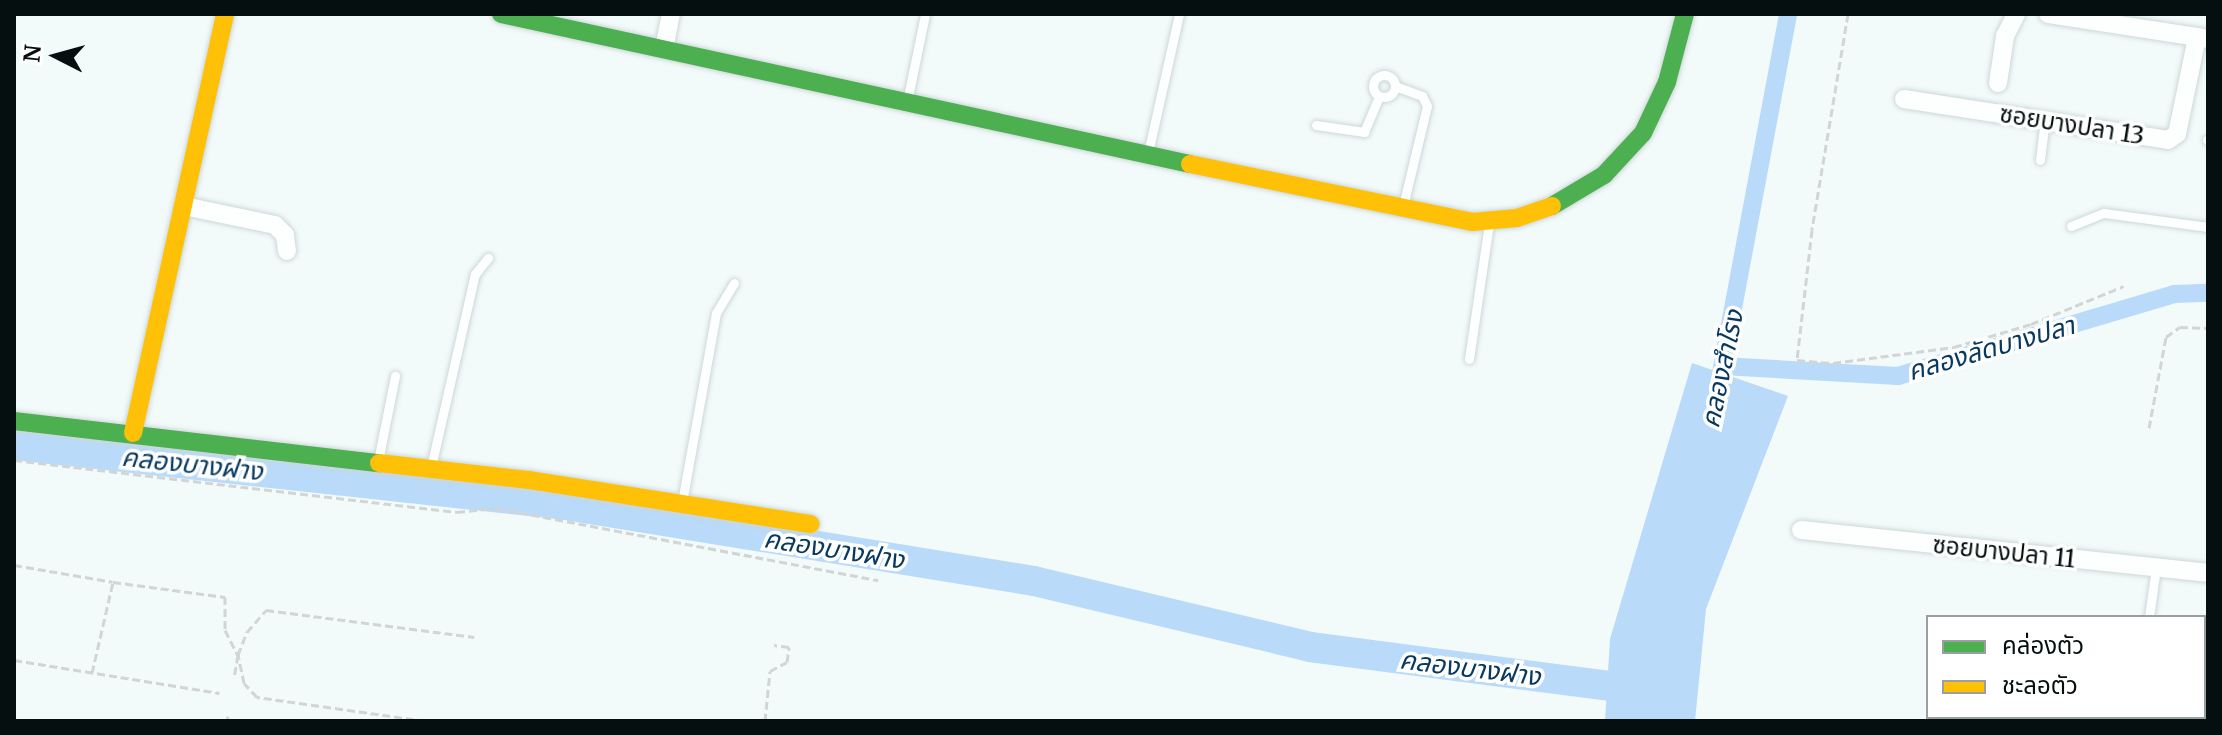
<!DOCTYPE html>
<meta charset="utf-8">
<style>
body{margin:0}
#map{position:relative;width:2222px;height:735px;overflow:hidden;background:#f2fafa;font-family:Merriweather,"Noto Sans Thai",serif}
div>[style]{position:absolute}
.water>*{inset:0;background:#b9daf9}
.canal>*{height:18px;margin:-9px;padding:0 9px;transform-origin:9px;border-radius:9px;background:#b9daf9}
.river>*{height:30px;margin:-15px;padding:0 15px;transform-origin:15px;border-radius:15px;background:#b9daf9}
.path>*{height:3px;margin-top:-1.5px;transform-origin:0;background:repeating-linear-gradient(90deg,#d3d5d5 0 8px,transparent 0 12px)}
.roads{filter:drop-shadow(0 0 2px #ced7d7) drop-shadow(0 0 2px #ced7d7)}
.lane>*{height:9px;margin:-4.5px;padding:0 4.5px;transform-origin:4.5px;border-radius:4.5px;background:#fdfefe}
.lane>.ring{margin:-4.5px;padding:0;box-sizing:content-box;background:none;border:9px solid #fdfefe;border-radius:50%}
.street>*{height:18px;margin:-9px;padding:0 9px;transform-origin:9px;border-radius:9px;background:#fdfefe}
.fast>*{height:18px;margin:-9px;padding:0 9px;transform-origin:9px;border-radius:9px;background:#4caf50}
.slow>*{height:18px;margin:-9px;padding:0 9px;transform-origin:9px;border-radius:9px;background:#ffc107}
span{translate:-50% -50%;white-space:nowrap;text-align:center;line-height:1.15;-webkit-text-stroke:7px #fff;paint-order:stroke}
.street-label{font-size:24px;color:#060f0f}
.water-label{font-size:26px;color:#083a61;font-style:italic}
.frame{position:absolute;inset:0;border:16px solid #060f0f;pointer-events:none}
.legend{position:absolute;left:1926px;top:615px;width:280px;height:104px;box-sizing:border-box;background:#fff;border:2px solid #9b9f9f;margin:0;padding:10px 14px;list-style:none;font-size:24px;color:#060f0f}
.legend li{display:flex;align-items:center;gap:16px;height:40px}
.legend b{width:40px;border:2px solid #9b9f9f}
.north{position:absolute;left:16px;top:16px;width:80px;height:80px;-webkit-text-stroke:6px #fff;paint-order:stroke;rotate:276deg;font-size:22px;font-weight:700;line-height:32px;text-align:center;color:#060f0f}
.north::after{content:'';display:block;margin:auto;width:28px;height:36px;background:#060f0f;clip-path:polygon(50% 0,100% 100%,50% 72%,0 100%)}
</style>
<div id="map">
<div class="water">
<div style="clip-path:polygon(1692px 363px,1788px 396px,1706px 609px,1695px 721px,1605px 721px,1610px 639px)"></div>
</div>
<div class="canal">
<div style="left:1723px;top:366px;width:175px;rotate:3.3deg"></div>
<div style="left:1898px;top:376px;width:288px;rotate:-16.5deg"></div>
<div style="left:2174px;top:294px;width:34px;rotate:-2deg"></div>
<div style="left:1717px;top:394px;width:387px;rotate:-79.4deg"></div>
</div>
<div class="river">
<div style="left:14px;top:445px;width:554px;rotate:6.21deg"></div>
<div style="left:565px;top:505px;width:475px;rotate:9.2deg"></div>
<div style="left:1034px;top:581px;width:284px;rotate:13.4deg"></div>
<div style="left:1310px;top:647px;width:341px;rotate:7.4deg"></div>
</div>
<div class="path">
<div style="left:1848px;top:14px;width:219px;rotate:99.5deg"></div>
<div style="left:1812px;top:230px;width:131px;rotate:96.6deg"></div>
<div style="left:1797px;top:360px;width:36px;rotate:5deg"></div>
<div style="left:1833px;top:363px;width:122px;rotate:-7.5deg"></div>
<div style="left:1954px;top:347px;width:80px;rotate:-16.6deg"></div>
<div style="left:2031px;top:324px;width:100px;rotate:-22.2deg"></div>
<div style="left:2149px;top:428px;width:93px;rotate:-79.4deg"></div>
<div style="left:2166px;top:337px;width:17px;rotate:-36deg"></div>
<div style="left:2180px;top:327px;width:28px;rotate:2deg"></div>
<div style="left:14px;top:460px;width:446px;rotate:6.7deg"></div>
<div style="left:457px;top:512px;width:39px;rotate:-6deg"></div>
<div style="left:496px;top:508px;width:389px;rotate:10.7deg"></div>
<div style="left:14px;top:565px;width:100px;rotate:9.7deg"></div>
<div style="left:14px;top:660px;width:208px;rotate:9.1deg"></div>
<div style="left:92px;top:673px;width:93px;rotate:-77deg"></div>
<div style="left:113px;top:582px;width:113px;rotate:7.6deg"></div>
<div style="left:225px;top:597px;width:33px;rotate:90deg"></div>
<div style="left:225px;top:630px;width:28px;rotate:63deg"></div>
<div style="left:238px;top:655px;width:23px;rotate:100deg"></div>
<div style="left:227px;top:721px;width:5px;rotate:-79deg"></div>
<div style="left:426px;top:721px;width:171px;rotate:-171.9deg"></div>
<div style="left:257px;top:697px;width:19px;rotate:-133deg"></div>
<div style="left:244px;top:683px;width:29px;rotate:-102deg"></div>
<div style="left:238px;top:655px;width:25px;rotate:-69deg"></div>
<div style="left:247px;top:632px;width:29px;rotate:-49deg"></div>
<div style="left:266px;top:610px;width:210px;rotate:7.4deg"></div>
<div style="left:765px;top:721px;width:50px;rotate:-84.3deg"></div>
<div style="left:770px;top:671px;width:19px;rotate:-28deg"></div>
<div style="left:787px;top:662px;width:15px;rotate:-82deg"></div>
<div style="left:789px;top:647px;width:15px;rotate:-172deg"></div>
</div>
<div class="roads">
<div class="lane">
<div class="ring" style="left:1373px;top:75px;width:13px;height:13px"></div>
<div style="left:1395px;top:86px;width:29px;rotate:20deg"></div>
<div style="left:1422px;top:96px;width:11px;rotate:63deg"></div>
<div style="left:1427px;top:106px;width:103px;rotate:103.5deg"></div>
<div style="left:907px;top:102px;width:90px;rotate:-78.4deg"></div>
<div style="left:1316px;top:125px;width:49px;rotate:8.3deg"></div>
<div style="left:1364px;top:132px;width:39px;rotate:-67deg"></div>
<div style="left:2207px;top:140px;width:1px"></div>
<div style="left:1148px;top:153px;width:142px;rotate:-77.4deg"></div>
<div style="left:2040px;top:160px;width:39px;rotate:-83deg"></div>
<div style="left:2071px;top:226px;width:35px;rotate:-22deg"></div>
<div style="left:2104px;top:213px;width:105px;rotate:7.7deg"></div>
<div style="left:1469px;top:359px;width:137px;rotate:-81.6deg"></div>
<div style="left:378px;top:461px;width:87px;rotate:-78.7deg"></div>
<div style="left:431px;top:467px;width:198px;rotate:-77.2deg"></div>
<div style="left:475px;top:274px;width:21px;rotate:-51deg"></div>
<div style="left:682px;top:502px;width:192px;rotate:-79.8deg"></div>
<div style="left:716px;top:313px;width:35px;rotate:-59deg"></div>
<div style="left:2149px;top:617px;width:49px;rotate:-81.9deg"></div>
<div style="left:2136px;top:721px;width:4px;rotate:-90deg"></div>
</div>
<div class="street">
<div style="left:2048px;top:14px;width:151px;rotate:8.8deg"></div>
<div style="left:664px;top:49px;width:36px;rotate:-79deg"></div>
<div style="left:1998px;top:83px;width:48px;rotate:-81.5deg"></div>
<div style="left:2005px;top:36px;width:25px;rotate:-63deg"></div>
<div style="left:1904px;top:99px;width:267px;rotate:8.8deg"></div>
<div style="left:2168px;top:140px;width:11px;rotate:-34deg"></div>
<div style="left:2177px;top:134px;width:99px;rotate:-78.3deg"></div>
<div style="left:2197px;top:37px;width:11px;rotate:10deg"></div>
<div style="left:184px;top:206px;width:93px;rotate:11.8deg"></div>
<div style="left:275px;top:225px;width:14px;rotate:45deg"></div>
<div style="left:285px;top:235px;width:16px;rotate:83deg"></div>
<div style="left:1801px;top:530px;width:409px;rotate:6deg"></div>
</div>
<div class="fast">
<div style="left:501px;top:14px;width:705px;rotate:12.28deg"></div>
<div style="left:1552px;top:206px;width:61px;rotate:-30.8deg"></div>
<div style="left:1604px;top:175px;width:57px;rotate:-47.1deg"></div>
<div style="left:1643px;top:133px;width:56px;rotate:-64.8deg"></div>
<div style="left:1667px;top:82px;width:70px;rotate:-75.2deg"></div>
<div style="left:14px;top:421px;width:367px;rotate:6.6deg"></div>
</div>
<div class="slow">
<div style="left:1190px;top:164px;width:288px;rotate:11.6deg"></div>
<div style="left:1472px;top:222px;width:45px;rotate:-5.1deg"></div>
<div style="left:1517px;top:218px;width:37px;rotate:-19deg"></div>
<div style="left:133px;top:433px;width:429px;rotate:-77.6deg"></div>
<div style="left:379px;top:463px;width:151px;rotate:6.5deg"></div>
<div style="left:529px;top:480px;width:285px;rotate:8.9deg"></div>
</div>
</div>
<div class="street-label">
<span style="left:2072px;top:125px;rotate:9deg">ซอยบางปลา 13</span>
<span style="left:2004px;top:552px;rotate:6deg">ซอยบางปลา 11</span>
</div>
<div class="water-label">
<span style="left:1991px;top:348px;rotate:-16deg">คลองลัดบางปลา</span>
<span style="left:1722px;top:369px;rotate:-78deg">คลองสำโรง</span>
<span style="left:192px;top:464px;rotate:6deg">คลองบางฝาง</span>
<span style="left:834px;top:549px;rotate:9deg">คลองบางฝาง</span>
<span style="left:1470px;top:668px;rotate:7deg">คลองบางฝาง</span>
</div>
<div class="frame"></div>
<ul class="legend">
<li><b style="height:10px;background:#4caf50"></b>คล่องตัว</li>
<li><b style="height:10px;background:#ffc107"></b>ชะลอตัว</li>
</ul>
<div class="north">N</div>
</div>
